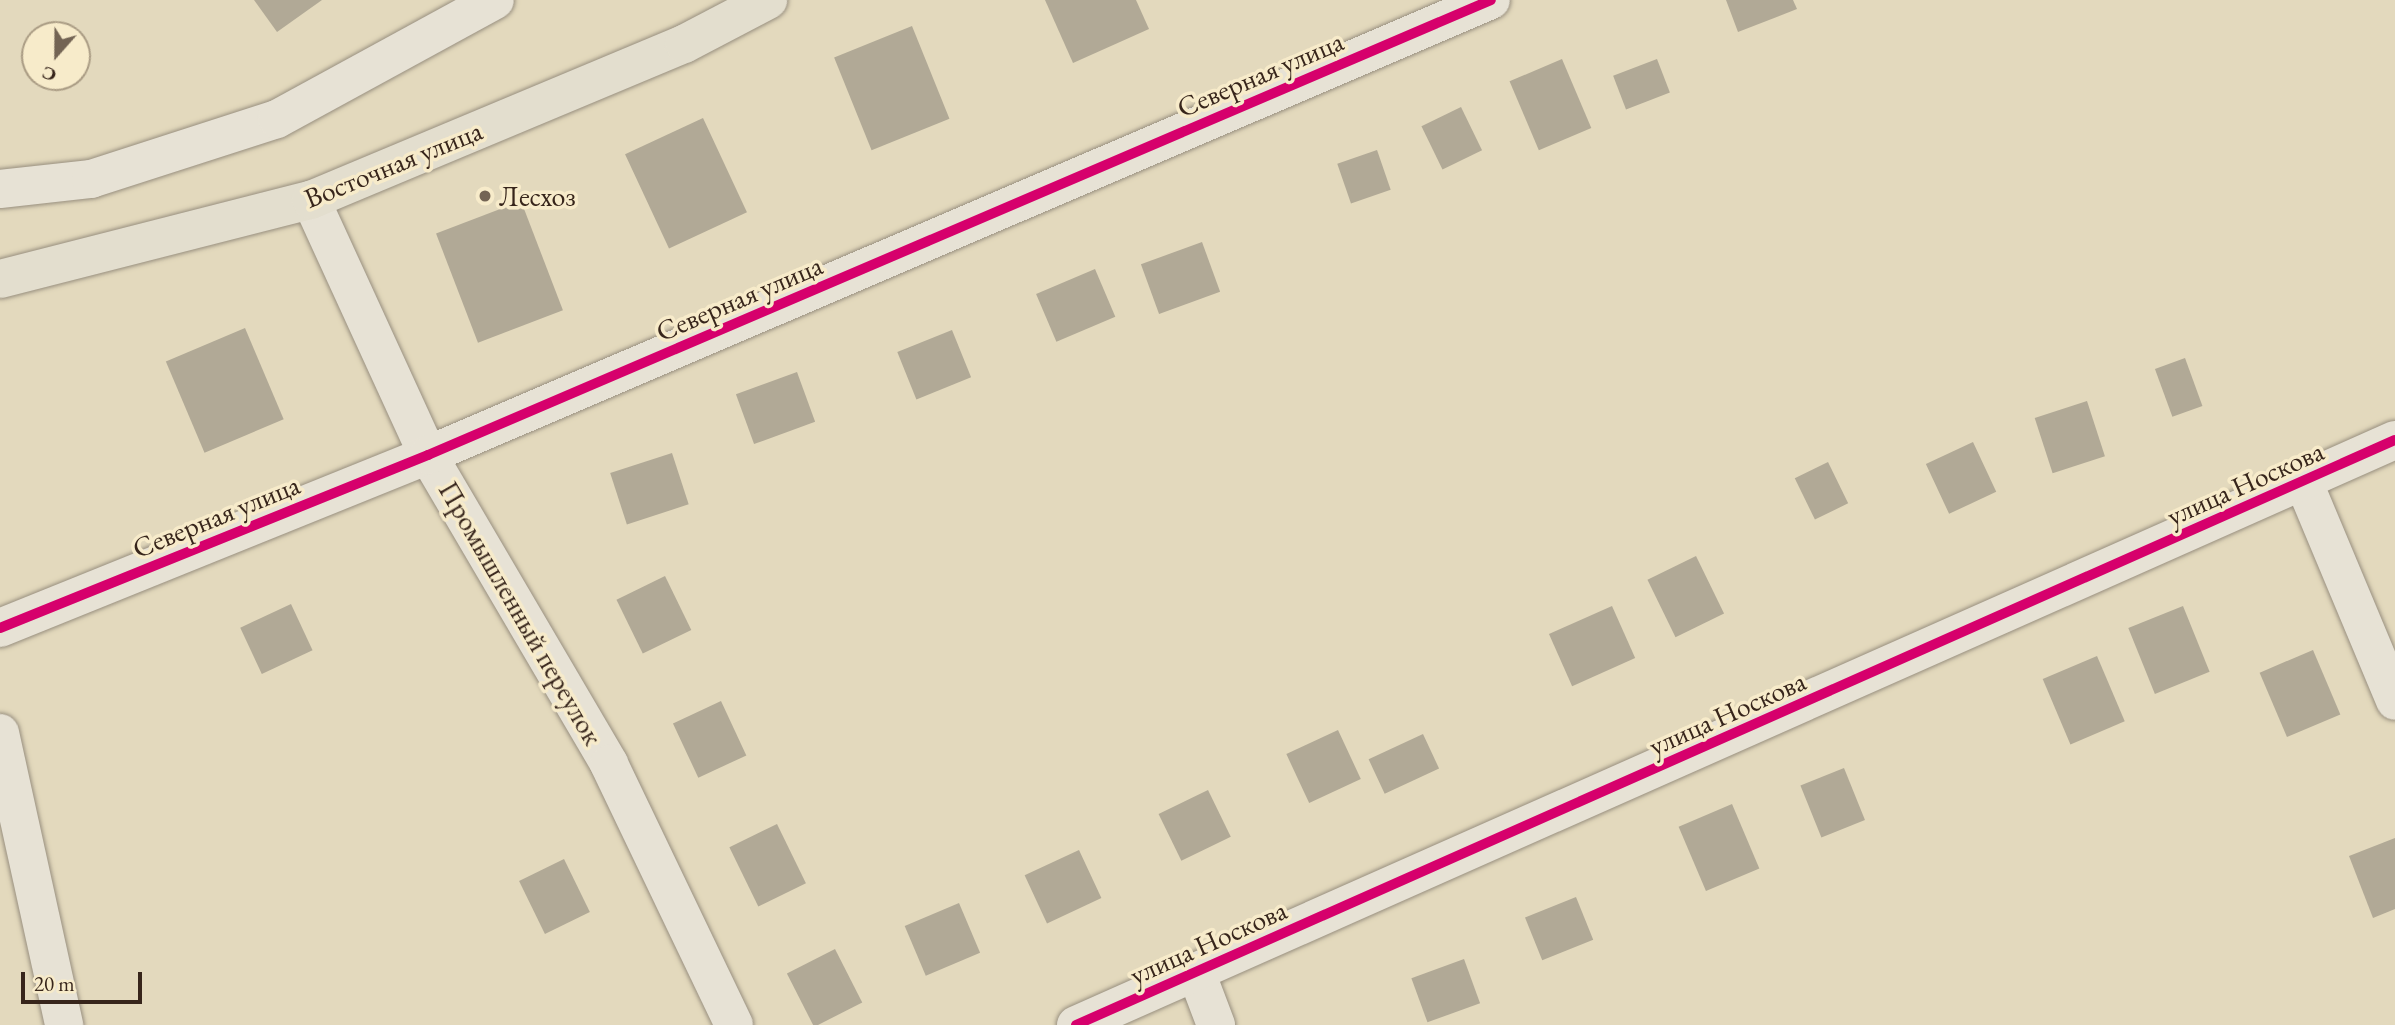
<!DOCTYPE html>
<meta charset="utf-8">
<style>
body{margin:0}
#map{position:relative;width:2395px;height:1025px;overflow:hidden;background:#e3d9bd;font-family:"EB Garamond",serif}
div>[style]{position:absolute}
.building>*{inset:0;background:#b1a996;transform-origin:0 0}
.roads{filter:drop-shadow(0 0 2px #988f7f) drop-shadow(0 0 2px #988f7f)}
.minor>*{height:38px;margin:-19px;padding:0 19px;transform-origin:19px;border-radius:19px;background:#e7e2d5}
.major>*{height:38px;margin:-19px;padding:0 19px;transform-origin:19px;border-radius:19px;background:#e3dece}
.cycleway>*{height:10px;margin:-5px;padding:0 5px;transform-origin:5px;border-radius:5px;background:#d6006c}
.dots>*{width:19px;height:19px;translate:-50% -50%;box-sizing:border-box;border:4px solid #f7ebca;border-radius:50%}
span{translate:-50% -50%;white-space:nowrap;text-align:center;line-height:1.15;-webkit-text-stroke:7px #f7ebca;paint-order:stroke}
.street-label{font-size:28px;color:#37251b}
.poi-label{font-size:28px;color:#37251b}
.left{translate:0 -50%;text-align:left}
.north{position:absolute;left:21px;top:21px;width:70px;height:70px;box-sizing:border-box;background:#f7ebca;border:2px solid #aa9c84;border-radius:50%;rotate:201deg;font-size:19px;font-weight:700;line-height:28px;text-align:center;color:#37251b}
.north::after{content:'';display:block;margin:auto;width:24px;height:32px;background:#736454;clip-path:polygon(50% 0,100% 100%,50% 72%,0 100%)}
.scale{position:absolute;left:21px;top:972px;width:121px;height:32px;box-sizing:border-box;border:4px solid #37251b;border-top:0;padding-left:9px;font-size:21px;line-height:24px;white-space:nowrap;color:#37251b;-webkit-text-stroke:5px #f7ebca;paint-order:stroke}
</style>
<div id="map">
<div class="building">
<div style="clip-path:polygon(254px 0,322px 0,277px 32px)"></div>
<div style="clip-path:polygon(1045px 0,1136px 0,1149px 29px,1073px 63px)"></div>
<div style="clip-path:polygon(1726px 0,1793px 0,1797px 9px,1738px 32px)"></div>
<div style="left:912px;top:26px;width:100px;height:84px;rotate:68deg"></div>
<div style="left:1562px;top:59px;width:75px;height:57px;rotate:67deg"></div>
<div style="left:1657px;top:59px;width:36px;height:47px;rotate:69deg"></div>
<div style="left:1461px;top:107px;width:48px;height:44px;rotate:64deg"></div>
<div style="left:703px;top:118px;width:104px;height:86px;rotate:65deg"></div>
<div style="left:1377px;top:150px;width:42px;height:42px;rotate:71deg"></div>
<div style="left:521px;top:201px;width:117px;height:91px;rotate:69deg"></div>
<div style="left:1202px;top:242px;width:53px;height:65px;rotate:70deg"></div>
<div style="left:1095px;top:269px;width:52px;height:64px;rotate:67deg"></div>
<div style="left:245px;top:328px;width:99px;height:86px;rotate:67deg"></div>
<div style="left:952px;top:330px;width:51px;height:59px;rotate:68deg"></div>
<div style="left:2185px;top:358px;width:51px;height:32px;rotate:70deg"></div>
<div style="left:797px;top:372px;width:53px;height:65px;rotate:70deg"></div>
<div style="left:2087px;top:401px;width:58px;height:55px;rotate:72deg"></div>
<div style="left:1973px;top:442px;width:55px;height:52px;rotate:65deg"></div>
<div style="left:672px;top:453px;width:54px;height:65px;rotate:72deg"></div>
<div style="left:1828px;top:462px;width:46px;height:37px;rotate:64deg"></div>
<div style="left:1696px;top:556px;width:64px;height:54px;rotate:64deg"></div>
<div style="left:665px;top:576px;width:60px;height:54px;rotate:64deg"></div>
<div style="left:291px;top:604px;width:51px;height:56px;rotate:65deg"></div>
<div style="left:1612px;top:606px;width:57px;height:69px;rotate:66deg"></div>
<div style="left:2183px;top:606px;width:71px;height:59px;rotate:68deg"></div>
<div style="left:2313px;top:650px;width:70px;height:58px;rotate:67deg"></div>
<div style="left:2097px;top:656px;width:71px;height:59px;rotate:67deg"></div>
<div style="left:721px;top:701px;width:60px;height:53px;rotate:65deg"></div>
<div style="left:1338px;top:730px;width:54px;height:57px;rotate:65deg"></div>
<div style="left:1423px;top:734px;width:38px;height:60px;rotate:65deg"></div>
<div style="left:1844px;top:768px;width:56px;height:47px;rotate:68deg"></div>
<div style="left:1208px;top:790px;width:52px;height:55px;rotate:64deg"></div>
<div style="left:1732px;top:804px;width:70px;height:58px;rotate:67deg"></div>
<div style="left:777px;top:824px;width:66px;height:53px;rotate:64deg"></div>
<div style="clip-path:polygon(2395px 838px,2395px 909px,2373px 918px,2349px 856px)"></div>
<div style="left:1079px;top:850px;width:53px;height:60px;rotate:65deg"></div>
<div style="left:564px;top:859px;width:59px;height:50px;rotate:64deg"></div>
<div style="left:1576px;top:897px;width:46px;height:55px;rotate:68deg"></div>
<div style="left:959px;top:903px;width:54px;height:59px;rotate:67deg"></div>
<div style="left:835px;top:949px;width:60px;height:54px;rotate:63deg"></div>
<div style="left:1464px;top:959px;width:47px;height:56px;rotate:70deg"></div>
</div>
<div class="roads">
<div class="minor">
<div style="left:0;top:189px;width:92px;rotate:-6.3deg"></div>
<div style="left:91px;top:179px;width:195px;rotate:-17.9deg"></div>
<div style="left:277px;top:119px;width:248px;rotate:-28.6deg"></div>
<div style="left:311px;top:200px;width:281px;rotate:65.4deg"></div>
<div style="left:428px;top:455px;width:358px;rotate:59.6deg"></div>
<div style="left:609px;top:764px;width:289px;rotate:64.4deg"></div>
<div style="left:2304px;top:483px;width:236px;rotate:67.3deg"></div>
<div style="left:0;top:628px;width:462px;rotate:-22deg"></div>
<div style="left:428px;top:455px;width:1156px;rotate:-23.17deg"></div>
<div style="left:0;top:733px;width:299px;rotate:77.6deg"></div>
<div style="left:1196px;top:972px;width:57px;rotate:69.3deg"></div>
<div style="left:1076px;top:1025px;width:1443px;rotate:-23.92deg"></div>
</div>
<div class="major">
<div style="left:0;top:279px;width:321px;rotate:-14.3deg"></div>
<div style="left:311px;top:200px;width:404px;rotate:-22.7deg"></div>
<div style="left:684px;top:44px;width:95px;rotate:-27.6deg"></div>
</div>
</div>
<div class="cycleway">
<div style="left:0;top:628px;width:462px;rotate:-22deg"></div>
<div style="left:428px;top:455px;width:1156px;rotate:-23.17deg"></div>
<div style="left:1076px;top:1025px;width:1443px;rotate:-23.92deg"></div>
</div>
<div class="dots">
<div style="left:485px;top:196px;background:#736454"></div>
</div>
<div class="street-label">
<span style="left:1260px;top:74px;rotate:-23deg">Северная улица</span>
<span style="left:393px;top:164px;rotate:-22deg">Восточная улица</span>
<span style="left:739px;top:298px;rotate:-23deg">Северная улица</span>
<span style="left:2245px;top:483px;rotate:-24deg">улица Носкова</span>
<span style="left:216px;top:516px;rotate:-22deg">Северная улица</span>
<span style="left:521px;top:613px;rotate:60deg">Промышленный переулок</span>
<span style="left:1727px;top:713px;rotate:-24deg">улица Носкова</span>
<span style="left:1208px;top:942px;rotate:-24deg">улица Носкова</span>
</div>
<div class="poi-label">
<span class="left" style="left:499px;top:196px">Лесхоз</span>
</div>
<div class="north">С</div>
<div class="scale">20 m</div>
</div>
